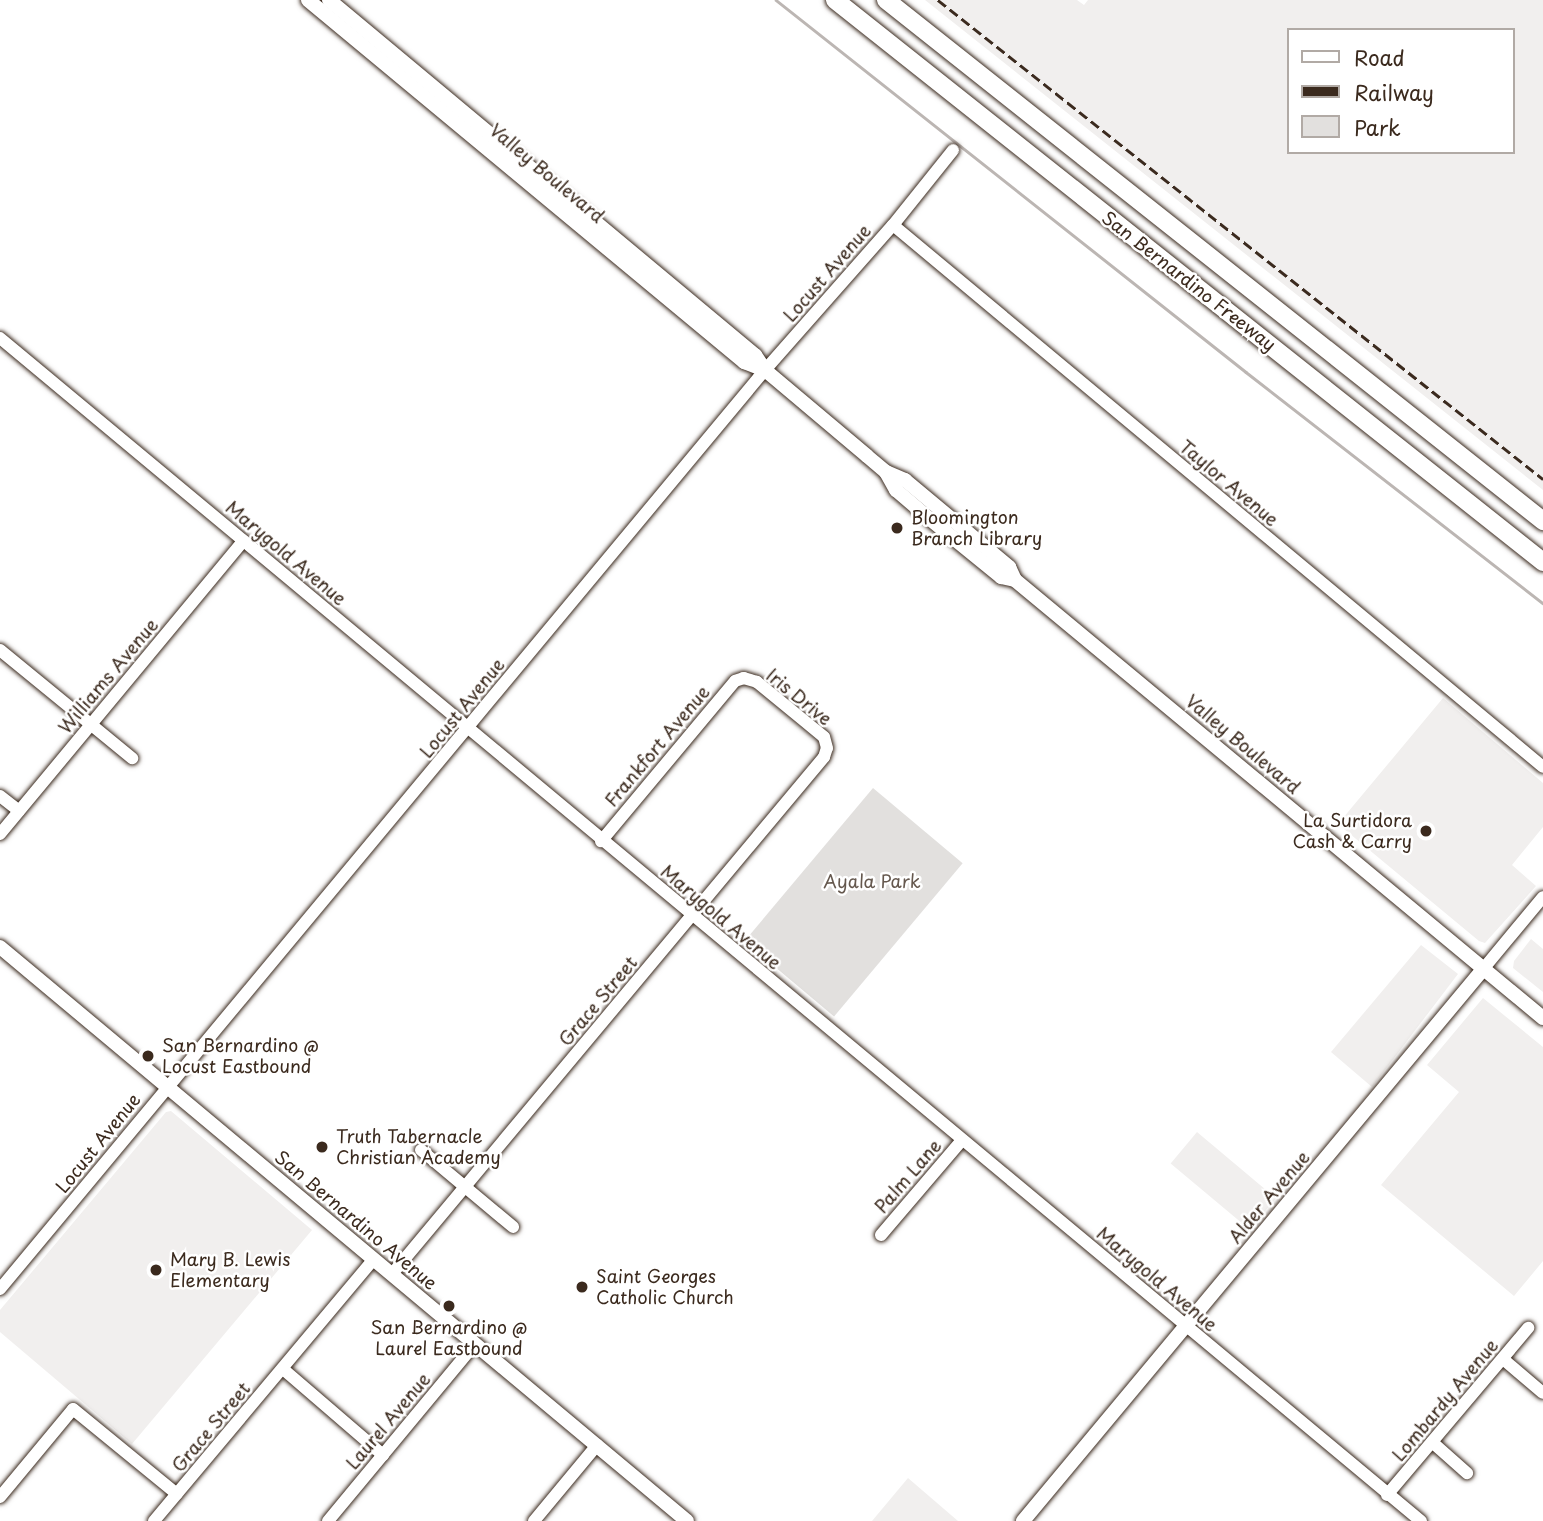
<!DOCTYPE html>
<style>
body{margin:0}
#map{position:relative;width:1543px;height:1521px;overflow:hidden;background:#fff;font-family:"Playpen Sans",sans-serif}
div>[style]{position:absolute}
.built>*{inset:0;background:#f1efee;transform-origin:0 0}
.green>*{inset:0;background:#e2e0de;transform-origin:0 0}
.stream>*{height:2.5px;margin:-1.25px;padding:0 1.25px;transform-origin:1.25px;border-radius:1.25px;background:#bcb6b3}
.roads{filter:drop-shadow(0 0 2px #3b2a1e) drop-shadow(0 0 2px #3b2a1e)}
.minor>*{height:12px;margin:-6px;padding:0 6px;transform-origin:6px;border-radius:6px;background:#fff}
.major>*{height:14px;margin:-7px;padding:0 7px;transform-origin:7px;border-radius:7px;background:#fff}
.highway>*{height:18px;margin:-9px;padding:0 9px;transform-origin:9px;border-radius:9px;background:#fff}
.rail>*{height:2.5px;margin-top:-1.25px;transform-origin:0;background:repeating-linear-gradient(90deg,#3b2a1e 0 10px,transparent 0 15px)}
.dots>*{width:19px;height:19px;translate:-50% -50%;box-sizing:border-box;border:4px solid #fff;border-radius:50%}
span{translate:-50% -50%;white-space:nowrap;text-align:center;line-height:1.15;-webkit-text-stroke:5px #fff;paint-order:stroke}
.street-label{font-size:18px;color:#3b2a1e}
.poi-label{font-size:18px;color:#3b2a1e}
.left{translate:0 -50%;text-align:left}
.right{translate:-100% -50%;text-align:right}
.park-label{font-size:18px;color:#65584e}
.legend{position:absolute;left:1287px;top:28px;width:228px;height:126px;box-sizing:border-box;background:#fff;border:2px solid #b1aaa5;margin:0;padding:9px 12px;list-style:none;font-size:21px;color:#3b2a1e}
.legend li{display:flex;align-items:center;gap:14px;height:35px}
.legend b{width:35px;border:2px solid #b1aaa5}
</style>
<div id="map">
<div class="built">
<div style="clip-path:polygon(evenodd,925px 0,1077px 0,1084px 5px,1088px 0,1543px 0,1543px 490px,925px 0,1289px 30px,1513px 30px,1513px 152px,1289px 152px,1289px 30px)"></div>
<div style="clip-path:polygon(1443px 698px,1543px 783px,1543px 827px,1512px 865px,1536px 886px,1485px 943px,1479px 941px,1338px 824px)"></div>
<div style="clip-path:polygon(1531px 939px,1543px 949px,1543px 992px,1513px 968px,1514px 961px)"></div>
<div style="clip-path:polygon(1421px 945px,1458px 974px,1372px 1087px,1331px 1052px)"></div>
<div style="clip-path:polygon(1483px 998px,1543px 1047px,1543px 1261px,1514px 1296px,1381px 1185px,1459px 1092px,1427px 1065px)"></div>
<div style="clip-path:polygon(171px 1111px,312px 1230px,132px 1444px,0 1332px,0 1310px,166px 1112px)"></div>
<div style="left:1197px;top:1132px;width:103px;height:41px;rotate:40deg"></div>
<div style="clip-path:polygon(908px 1478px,958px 1521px,872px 1521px)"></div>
</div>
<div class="green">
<div style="left:873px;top:788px;width:117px;height:200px;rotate:40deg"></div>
</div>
<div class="stream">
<div style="left:776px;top:0;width:599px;rotate:38.36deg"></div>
<div style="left:1246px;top:372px;width:376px;rotate:37.9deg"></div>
</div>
<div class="roads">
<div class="minor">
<div style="left:893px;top:225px;width:846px;rotate:39.82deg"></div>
<div style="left:0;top:338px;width:1849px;rotate:39.78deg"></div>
<div style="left:0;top:650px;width:171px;rotate:39.3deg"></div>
<div style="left:0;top:796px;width:24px;rotate:38deg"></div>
<div style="left:0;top:834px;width:381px;rotate:-50.3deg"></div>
<div style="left:1484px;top:968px;width:92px;rotate:-50.3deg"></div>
<div style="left:421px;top:1150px;width:120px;rotate:39.9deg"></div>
<div style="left:881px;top:1235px;width:125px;rotate:-49.5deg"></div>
<div style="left:392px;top:1274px;width:674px;rotate:-50.12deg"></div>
<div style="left:824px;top:757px;width:9px;rotate:-72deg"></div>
<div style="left:827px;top:748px;width:11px;rotate:-105deg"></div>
<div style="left:824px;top:737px;width:87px;rotate:-140.6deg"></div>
<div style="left:757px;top:682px;width:14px;rotate:-163deg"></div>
<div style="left:744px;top:678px;width:9px;rotate:162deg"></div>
<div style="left:735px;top:681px;width:209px;rotate:129.9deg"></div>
<div style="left:0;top:1289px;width:1196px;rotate:-50.23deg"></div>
<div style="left:765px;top:370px;width:193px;rotate:-48.6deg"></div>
<div style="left:893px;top:225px;width:96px;rotate:-51.3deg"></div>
<div style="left:1503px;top:1359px;width:52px;rotate:40.4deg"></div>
<div style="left:283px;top:1369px;width:132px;rotate:40.7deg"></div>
<div style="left:1432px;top:1442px;width:47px;rotate:41.5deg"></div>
<div style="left:1387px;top:1495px;width:219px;rotate:-49.8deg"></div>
<div style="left:0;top:1497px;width:114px;rotate:-50.3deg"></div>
<div style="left:73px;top:1409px;width:134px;rotate:39.3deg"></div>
<div style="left:154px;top:1521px;width:342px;rotate:-50deg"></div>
<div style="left:328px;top:1521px;width:230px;rotate:-50.3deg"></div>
<div style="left:534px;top:1521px;width:99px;rotate:-50.3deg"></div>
</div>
<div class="major">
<div style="left:308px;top:0;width:567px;rotate:39.7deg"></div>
<div style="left:744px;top:362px;width:22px;rotate:21deg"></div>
<div style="left:329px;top:0;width:555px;rotate:39.81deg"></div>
<div style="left:755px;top:355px;width:18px;rotate:56deg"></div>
<div style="left:765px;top:370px;width:133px;rotate:40.1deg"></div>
<div style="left:867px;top:456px;width:25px;rotate:40deg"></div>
<div style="left:886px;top:472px;width:21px;rotate:23deg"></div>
<div style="left:905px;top:480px;width:136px;rotate:39.9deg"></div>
<div style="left:1009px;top:567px;width:14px;rotate:65deg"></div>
<div style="left:1015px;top:580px;width:686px;rotate:39.68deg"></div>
<div style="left:886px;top:472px;width:21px;rotate:61deg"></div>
<div style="left:896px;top:490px;width:45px;rotate:40.5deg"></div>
<div style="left:930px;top:519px;width:92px;rotate:39.2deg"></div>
<div style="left:1001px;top:577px;width:14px;rotate:12deg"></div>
<div style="left:0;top:947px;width:895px;rotate:39.88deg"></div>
<div style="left:1023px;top:1521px;width:720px;rotate:-50.18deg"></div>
</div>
<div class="highway">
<div style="left:835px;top:0;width:904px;rotate:38.44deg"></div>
<div style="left:886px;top:0;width:839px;rotate:38.41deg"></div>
</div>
</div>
<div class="rail">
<div style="left:938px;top:0;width:772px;rotate:38.37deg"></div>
</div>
<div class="dots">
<div style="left:897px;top:528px;background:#3b2a1e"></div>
<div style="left:1426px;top:831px;background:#3b2a1e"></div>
<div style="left:148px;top:1056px;background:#3b2a1e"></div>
<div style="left:322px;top:1147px;background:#3b2a1e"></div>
<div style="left:156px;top:1270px;background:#3b2a1e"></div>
<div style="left:582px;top:1287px;background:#3b2a1e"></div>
<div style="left:449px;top:1306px;background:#3b2a1e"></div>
</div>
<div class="street-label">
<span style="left:547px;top:173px;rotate:40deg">Valley Boulevard</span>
<span style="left:827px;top:273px;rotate:-49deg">Locust Avenue</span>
<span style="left:1189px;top:281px;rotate:38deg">San Bernardino Freeway</span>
<span style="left:1229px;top:483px;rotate:40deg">Taylor Avenue</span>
<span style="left:286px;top:553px;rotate:40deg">Marygold Avenue</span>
<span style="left:108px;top:676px;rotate:-50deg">Williams Avenue</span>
<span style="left:799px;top:697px;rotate:39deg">Iris Drive</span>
<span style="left:462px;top:708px;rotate:-51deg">Locust Avenue</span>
<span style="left:1243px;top:744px;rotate:40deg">Valley Boulevard</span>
<span style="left:657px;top:746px;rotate:-50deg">Frankfort Avenue</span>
<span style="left:721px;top:917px;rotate:40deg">Marygold Avenue</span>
<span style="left:598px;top:1001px;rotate:-50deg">Grace Street</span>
<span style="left:98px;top:1143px;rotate:-51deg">Locust Avenue</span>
<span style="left:908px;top:1176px;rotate:-49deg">Palm Lane</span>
<span style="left:1269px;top:1197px;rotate:-50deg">Alder Avenue</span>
<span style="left:356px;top:1220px;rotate:40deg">San Bernardino Avenue</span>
<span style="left:1157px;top:1279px;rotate:40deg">Marygold Avenue</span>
<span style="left:1445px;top:1400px;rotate:-50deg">Lombardy Avenue</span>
<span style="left:388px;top:1421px;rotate:-50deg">Laurel Avenue</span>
<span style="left:211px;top:1427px;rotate:-50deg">Grace Street</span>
</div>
<div class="poi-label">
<span class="left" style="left:911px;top:528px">Bloomington<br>Branch Library</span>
<span class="right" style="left:1412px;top:831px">La Surtidora<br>Cash &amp; Carry</span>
<span class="left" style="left:162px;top:1056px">San Bernardino @<br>Locust Eastbound</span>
<span class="left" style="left:336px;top:1147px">Truth Tabernacle<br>Christian Academy</span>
<span class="left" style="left:170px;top:1270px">Mary B. Lewis<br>Elementary</span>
<span class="left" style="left:596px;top:1287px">Saint Georges<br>Catholic Church</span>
<span style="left:449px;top:1338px">San Bernardino @<br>Laurel Eastbound</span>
</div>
<div class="park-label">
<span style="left:872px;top:881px">Ayala Park</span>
</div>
<ul class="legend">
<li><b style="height:9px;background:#fff"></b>Road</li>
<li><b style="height:9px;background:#3b2a1e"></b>Railway</li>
<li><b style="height:19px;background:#e2e0de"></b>Park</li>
</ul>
</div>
